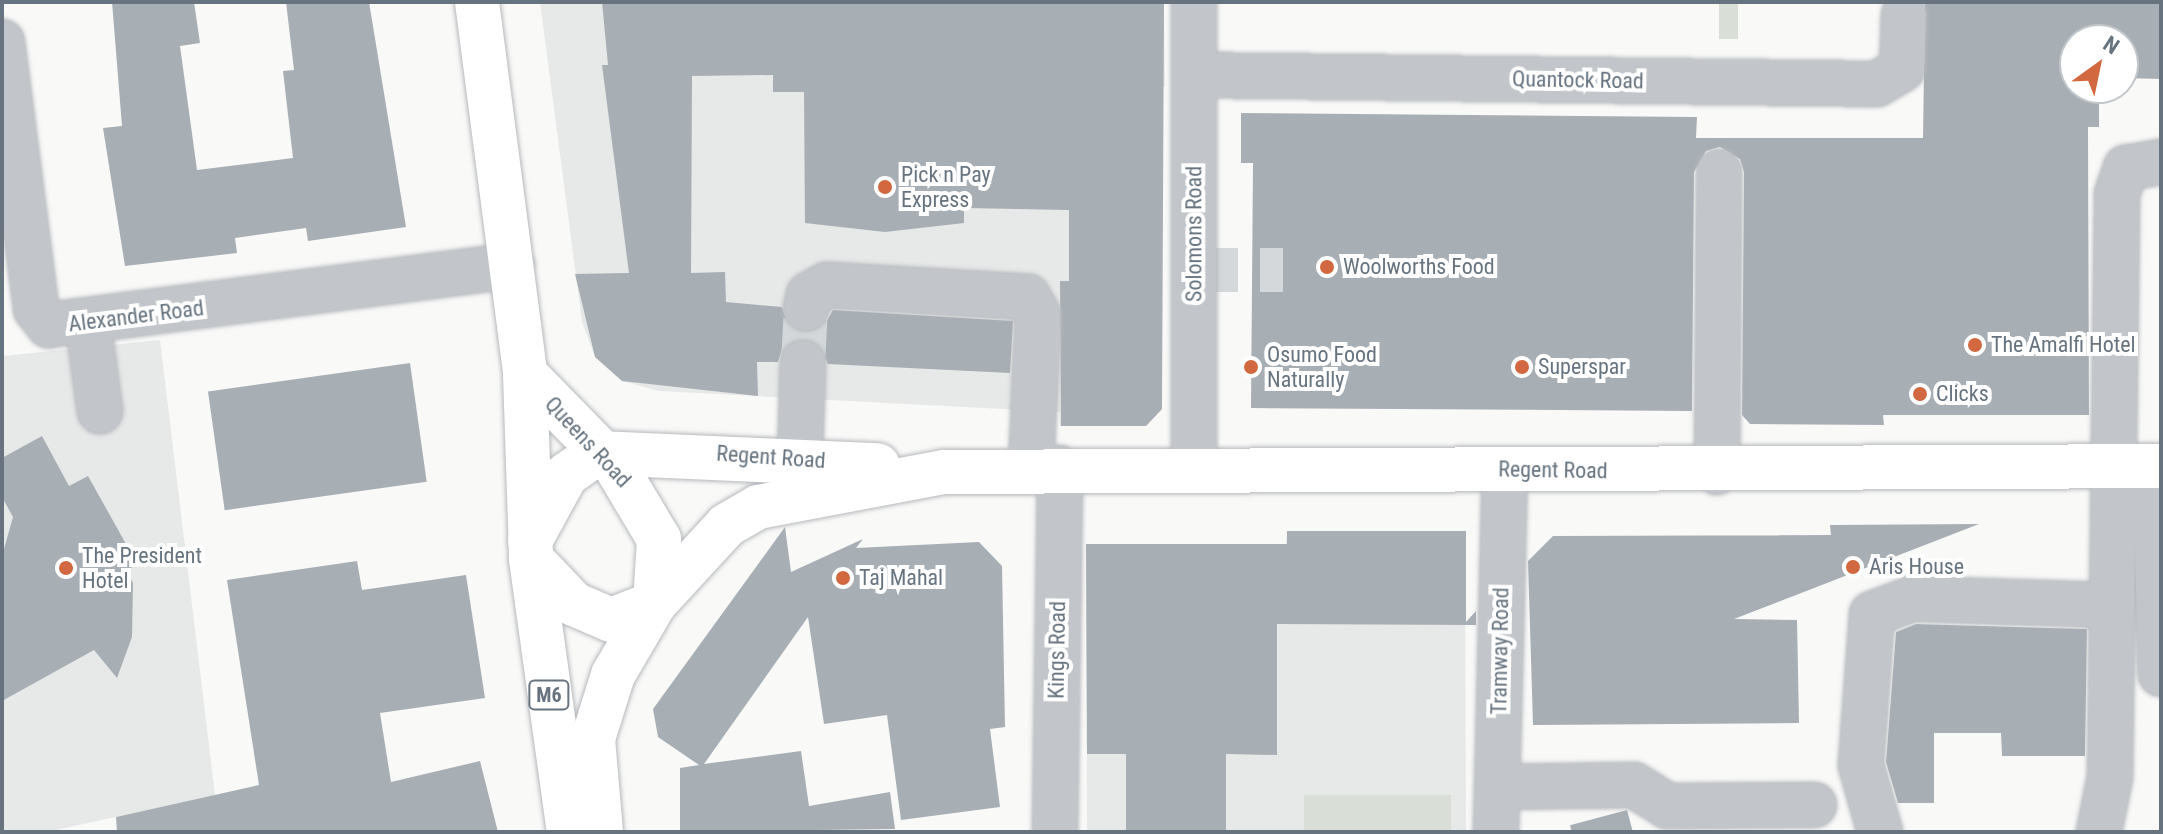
<!DOCTYPE html>
<style>
body{margin:0}
#map{position:relative;width:2163px;height:834px;overflow:hidden;background:#f9f9f8;font-family:"Roboto Condensed",sans-serif}
div>[style]{position:absolute}
.built>*{inset:0;background:#e7e8e8}
.green>*{inset:0;background:#d9ded7;transform-origin:0 0}
.building>*{inset:0;background:#a7aeb4;transform-origin:0 0}
.minor-tunnel>*{height:44px;margin-top:-22px;transform-origin:0;background:repeating-linear-gradient(90deg,#d4d8da 0 44px,transparent 0 66px)}
.roads{filter:drop-shadow(0 0 2px #b6b9bd) drop-shadow(0 0 2px #b6b9bd)}
.minor>*{height:44px;margin:-22px;padding:0 22px;transform-origin:22px;border-radius:22px;background:#c2c5c9}
.major>*{height:44px;margin:-22px;padding:0 22px;transform-origin:22px;border-radius:22px;background:#fff}
.dots>*{width:22px;height:22px;translate:-50% -50%;box-sizing:border-box;border:4px solid #fff;border-radius:50%}
span{translate:-50% -50%;white-space:nowrap;text-align:center;line-height:1.15;-webkit-text-stroke:8px #fff;paint-order:stroke}
.shield-label span{padding:2px 6px;background:#fff;border:2px solid;border-radius:6px;-webkit-text-stroke-width:0}
.shield-label{font-size:20px;color:#67747f;font-weight:700}
.street-label{font-size:22px;color:#67747f}
.poi-label{font-size:22px;color:#67747f}
.left{translate:0 -50%;text-align:left}
.frame{position:absolute;inset:0;border:4px solid #67747f;pointer-events:none}
.north{position:absolute;left:2059px;top:24px;width:80px;height:80px;box-sizing:border-box;background:#fff;border:2px solid #c2c7cc;border-radius:50%;rotate:33deg;font-size:22px;font-weight:700;line-height:32px;text-align:center;color:#67747f}
.north::after{content:'';display:block;margin:auto;width:28px;height:36px;background:#d2683f;clip-path:polygon(50% 0,100% 100%,50% 72%,0 100%)}
</style>
<div id="map">
<div class="built">
<div style="clip-path:polygon(540px 2px,1164px 2px,1165px 87px,1136px 88px,1162px 140px,1162px 409px,1146px 426px,1060px 426px,1060px 412px,659px 391px,622px 381px,595px 357px,582px 322px)"></div>
<div style="clip-path:polygon(160px 340px,215px 795px,47px 832px,2px 832px,2px 356px)"></div>
<div style="clip-path:polygon(1287px 531px,1465px 531px,1466px 832px,1087px 832px,1086px 544px,1286px 545px)"></div>
</div>
<div class="green">
<div style="left:1719px;top:2px;width:19px;height:37px"></div>
<div style="left:1304px;top:795px;width:147px;height:37px"></div>
</div>
<div class="building">
<div style="clip-path:polygon(112px 2px,194px 2px,200px 43px,180px 46px,197px 170px,293px 158px,283px 71px,294px 70px,286px 2px,369px 2px,406px 227px,308px 241px,306px 228px,235px 238px,237px 253px,125px 266px,103px 128px,122px 126px)"></div>
<div style="clip-path:polygon(602px 2px,1164px 2px,1162px 409px,1146px 426px,1061px 426px,1060px 281px,1069px 281px,1069px 210px,964px 208px,964px 223px,885px 232px,805px 223px,804px 92px,773px 92px,773px 75px,692px 76px,691px 273px,725px 272px,726px 302px,782px 307px,788px 326px,801px 332px,824px 326px,833px 310px,1013px 321px,1010px 373px,828px 364px,817px 342px,803px 338px,782px 349px,778px 362px,757px 362px,758px 396px,622px 381px,595px 357px,575px 274px,629px 273px,602px 65px,608px 65px)"></div>
<div style="clip-path:polygon(1925px 2px,2161px 2px,2161px 79px,2123px 78px,2123px 40px,2075px 40px,2075px 88px,2099px 88px,2099px 127px,2088px 127px,2089px 415px,1883px 415px,1884px 425px,1750px 424px,1742px 415px,1744px 172px,1740px 159px,1720px 147px,1706px 151px,1694px 172px,1692px 411px,1251px 408px,1253px 163px,1241px 163px,1241px 113px,1697px 117px,1696px 138px,1923px 138px)"></div>
<div style="left:410px;top:363px;width:120px;height:204px;rotate:82deg"></div>
<div style="clip-path:polygon(42px 436px,69px 486px,88px 476px,126px 544px,135px 566px,126px 570px,133px 583px,132px 637px,117px 678px,94px 650px,2px 701px,2px 556px,13px 517px,2px 497px,2px 458px)"></div>
<div style="clip-path:polygon(1979px 524px,1734px 619px,1797px 620px,1799px 723px,1533px 725px,1528px 561px,1553px 536px,1831px 535px,1830px 525px)"></div>
<div style="clip-path:polygon(785px 527px,791px 572px,863px 539px,856px 548px,979px 542px,1002px 566px,1005px 727px,990px 729px,1000px 807px,901px 820px,887px 715px,824px 724px,808px 617px,704px 764px,801px 751px,809px 806px,890px 792px,895px 829px,680px 832px,680px 768px,699px 765px,658px 737px,653px 709px)"></div>
<div style="clip-path:polygon(1287px 531px,1466px 531px,1466px 622px,1476px 611px,1476px 625px,1277px 624px,1277px 755px,1226px 754px,1226px 832px,1126px 832px,1126px 754px,1087px 754px,1086px 544px,1287px 544px)"></div>
<div style="clip-path:polygon(357px 561px,362px 590px,466px 575px,485px 698px,380px 713px,391px 782px,480px 761px,498px 832px,117px 832px,116px 817px,259px 785px,227px 580px)"></div>
<div style="clip-path:polygon(1916px 624px,2087px 629px,2085px 756px,2002px 756px,2001px 733px,1934px 733px,1934px 803px,1898px 803px,1886px 762px,1896px 632px)"></div>
<div style="left:1627px;top:810px;width:23px;height:59px;rotate:75deg"></div>
</div>
<div class="minor-tunnel">
<div style="left:1194px;top:270px;width:89px"></div>
<div style="left:803px;top:363px;width:55px;rotate:-86.9deg"></div>
</div>
<div class="roads">
<div class="minor">
<div style="left:2px;top:42px;width:269px;rotate:82.7deg"></div>
<div style="left:36px;top:309px;width:21px;rotate:51deg"></div>
<div style="left:49px;top:325px;width:467px;rotate:-7.3deg"></div>
<div style="left:1194px;top:75px;width:683px;rotate:0.75deg"></div>
<div style="left:1877px;top:84px;width:29px;rotate:-31deg"></div>
<div style="left:1902px;top:69px;width:54px;rotate:-87.9deg"></div>
<div style="left:806px;top:308px;width:13px;rotate:-77deg"></div>
<div style="left:809px;top:295px;width:21px;rotate:-29deg"></div>
<div style="left:827px;top:285px;width:201px;rotate:3.4deg"></div>
<div style="left:1028px;top:297px;width:21px;rotate:61deg"></div>
<div style="left:1038px;top:315px;width:153px;rotate:92.6deg"></div>
<div style="left:88px;top:323px;width:89px;rotate:82.2deg"></div>
<div style="left:800px;top:458px;width:95px;rotate:-88.2deg"></div>
<div style="left:2154px;top:466px;width:208px;rotate:88.1deg"></div>
<div style="left:1194px;top:467px;width:465px;rotate:-90deg"></div>
<div style="left:1717px;top:472px;width:300px;rotate:-89.6deg"></div>
<div style="left:1497px;top:787px;width:137px;rotate:-0.8deg"></div>
<div style="left:1634px;top:785px;width:39px;rotate:32deg"></div>
<div style="left:1667px;top:806px;width:147px;rotate:-0.4deg"></div>
<div style="left:1055px;top:832px;width:364px;rotate:-89.2deg"></div>
<div style="left:1496px;top:832px;width:362px;rotate:-88.6deg"></div>
<div style="left:1880px;top:832px;width:70px;rotate:-105.8deg"></div>
<div style="left:1861px;top:765px;width:151px;rotate:-85.8deg"></div>
<div style="left:1872px;top:614px;width:43px;rotate:-20.6deg"></div>
<div style="left:1912px;top:599px;width:196px;rotate:1.8deg"></div>
<div style="left:2099px;top:832px;width:56px;rotate:-78.7deg"></div>
<div style="left:2110px;top:777px;width:583px;rotate:-89.31deg"></div>
<div style="left:2117px;top:194px;width:28px;rotate:-71deg"></div>
<div style="left:2126px;top:168px;width:36px;rotate:-10deg"></div>
</div>
<div class="major">
<div style="left:477px;top:2px;width:375px;rotate:82.6deg"></div>
<div style="left:525px;top:374px;width:185px;rotate:88.1deg"></div>
<div style="left:531px;top:559px;width:276px;rotate:82.1deg"></div>
<div style="left:525px;top:374px;width:130px;rotate:45.6deg"></div>
<div style="left:616px;top:467px;width:84px;rotate:59.2deg"></div>
<div style="left:659px;top:539px;width:64px;rotate:93.6deg"></div>
<div style="left:655px;top:603px;width:83px;rotate:120.3deg"></div>
<div style="left:613px;top:675px;width:67px;rotate:107.4deg"></div>
<div style="left:593px;top:739px;width:93px;rotate:85.1deg"></div>
<div style="left:598px;top:453px;width:280px;rotate:2.5deg"></div>
<div style="left:530px;top:541px;width:75px;rotate:-61.4deg"></div>
<div style="left:566px;top:475px;width:39px;rotate:-35deg"></div>
<div style="left:531px;top:559px;width:62px;rotate:46.3deg"></div>
<div style="left:574px;top:604px;width:40px;rotate:23.4deg"></div>
<div style="left:611px;top:620px;width:47px;rotate:-21.1deg"></div>
<div style="left:655px;top:603px;width:106px;rotate:-47.3deg"></div>
<div style="left:727px;top:525px;width:36px;rotate:-30deg"></div>
<div style="left:758px;top:507px;width:189px;rotate:-10.7deg"></div>
<div style="left:944px;top:472px;width:1217px;rotate:-0.28deg"></div>
</div>
</div>
<div class="dots">
<div style="left:885px;top:187px;background:#d2683f"></div>
<div style="left:1327px;top:267px;background:#d2683f"></div>
<div style="left:1975px;top:345px;background:#d2683f"></div>
<div style="left:1251px;top:367px;background:#d2683f"></div>
<div style="left:1522px;top:367px;background:#d2683f"></div>
<div style="left:1920px;top:394px;background:#d2683f"></div>
<div style="left:1853px;top:567px;background:#d2683f"></div>
<div style="left:66px;top:568px;background:#d2683f"></div>
<div style="left:843px;top:578px;background:#d2683f"></div>
</div>
<div class="shield-label">
<span style="left:549px;top:695px">M6</span>
</div>
<div class="street-label">
<span style="left:1578px;top:80px;rotate:1deg">Quantock Road</span>
<span style="left:1194px;top:234px;rotate:-90deg">Solomons Road</span>
<span style="left:136px;top:316px;rotate:-7deg">Alexander Road</span>
<span style="left:588px;top:442px;rotate:47deg">Queens Road</span>
<span style="left:771px;top:457px;rotate:4deg">Regent Road</span>
<span style="left:1553px;top:470px;rotate:1deg">Regent Road</span>
<span style="left:1057px;top:650px;rotate:-89deg">Kings Road</span>
<span style="left:1500px;top:651px;rotate:-89deg">Tramway Road</span>
</div>
<div class="poi-label">
<span class="left" style="left:901px;top:187px">Pick n Pay<br>Express</span>
<span class="left" style="left:1343px;top:267px">Woolworths Food</span>
<span class="left" style="left:1991px;top:345px">The Amalfi Hotel</span>
<span class="left" style="left:1267px;top:367px">Osumo Food<br>Naturally</span>
<span class="left" style="left:1538px;top:367px">Superspar</span>
<span class="left" style="left:1936px;top:394px">Clicks</span>
<span class="left" style="left:82px;top:568px">The President<br>Hotel</span>
<span class="left" style="left:1869px;top:567px">Aris House</span>
<span class="left" style="left:859px;top:578px">Taj Mahal</span>
</div>
<div class="frame"></div>
<div class="north">N</div>
</div>
